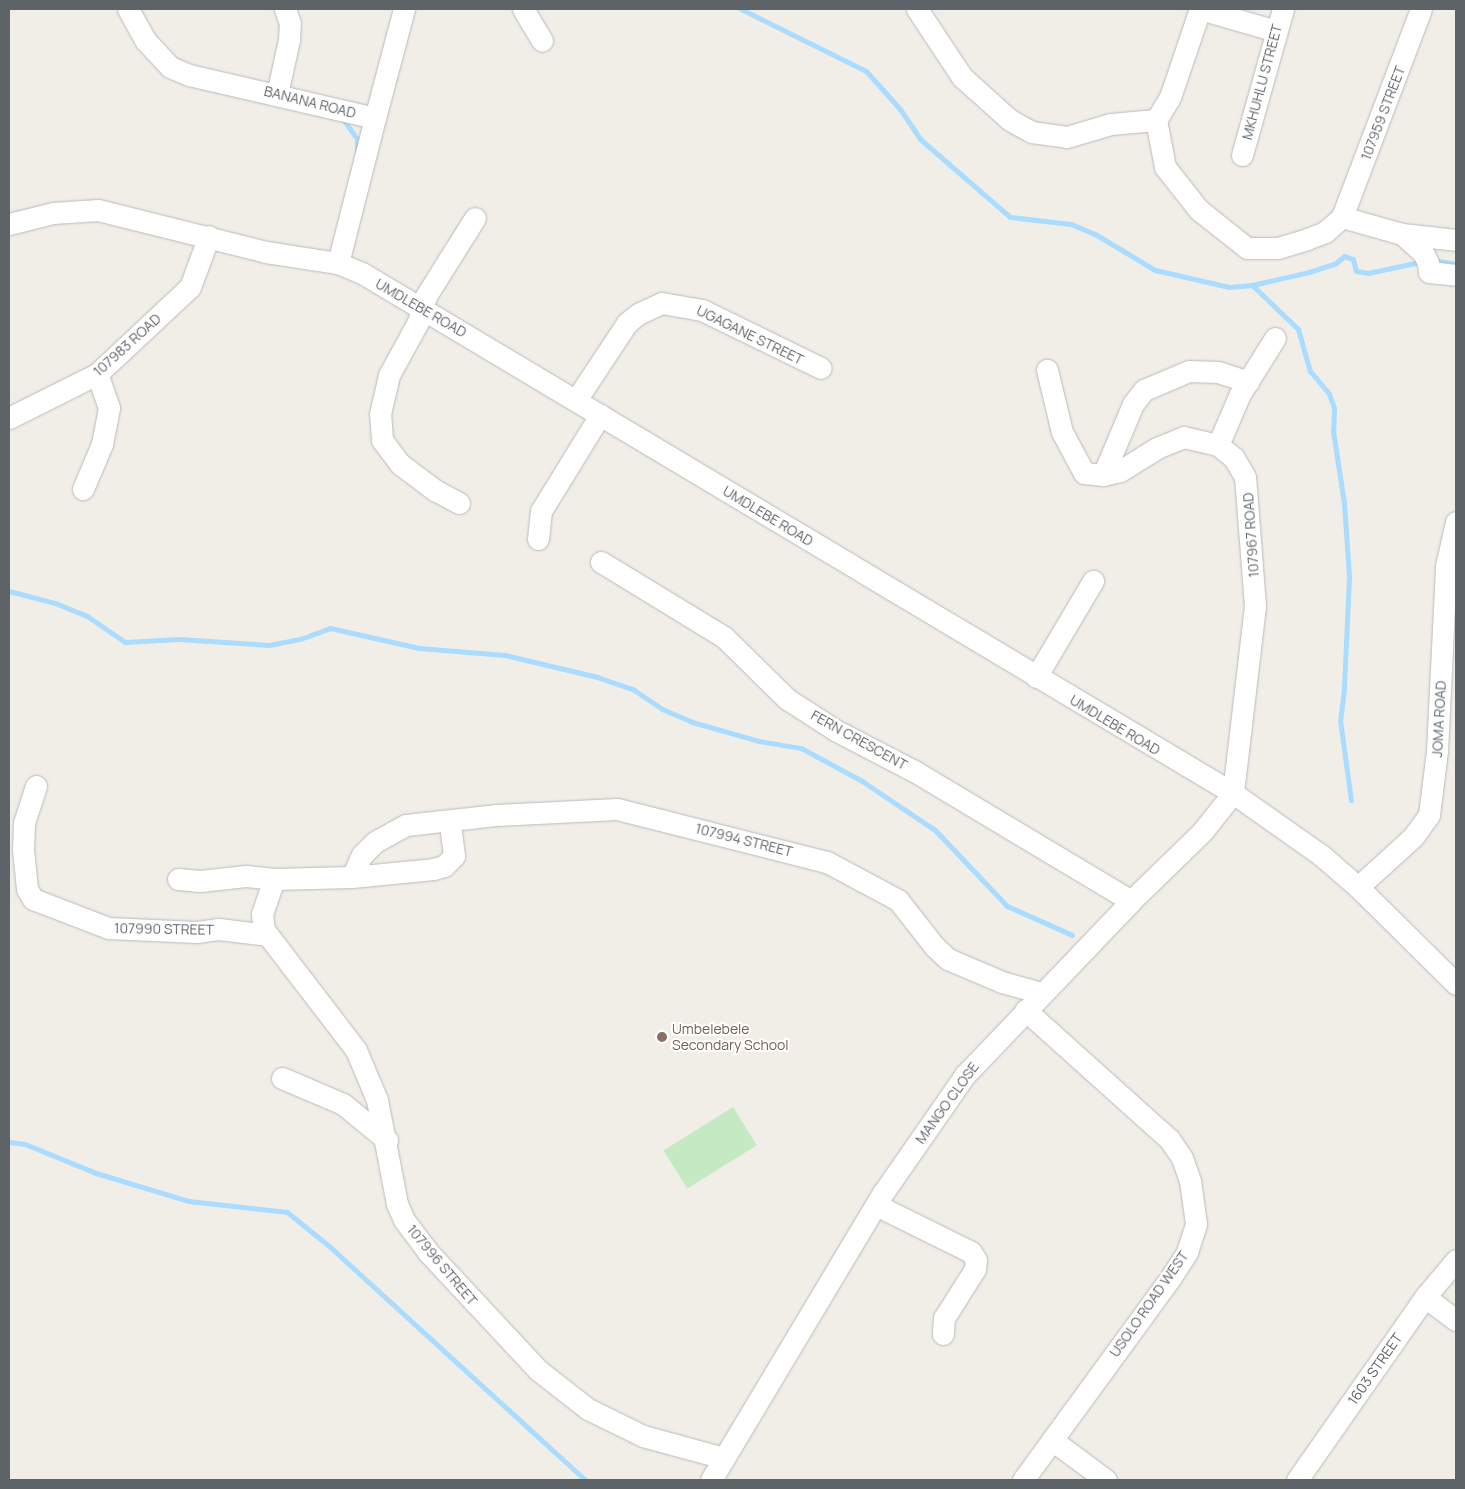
<!DOCTYPE html>
<style>
body{margin:0}
#map{position:relative;width:1465px;height:1489px;overflow:hidden;background:#f1eee7;font-family:Manrope,sans-serif}
div>[style]{position:absolute}
.green>*{inset:0;background:#c5e9c3;transform-origin:0 0}
.stream>*{height:5px;margin:-2.5px;padding:0 2.5px;transform-origin:2.5px;border-radius:2.5px;background:#a9dcff}
.roads{filter:drop-shadow(0 0 1px #b7babe) drop-shadow(0 0 1px #b7babe)}
.minor>*{height:21px;margin:-10.5px;padding:0 10.5px;transform-origin:10.5px;border-radius:10.5px;background:#fff}
.dots>*{width:14px;height:14px;translate:-50% -50%;box-sizing:border-box;border:2px solid #fff;border-radius:50%}
span{translate:-50% -50%;white-space:nowrap;text-align:center;line-height:1.15;-webkit-text-stroke:4px #fff;paint-order:stroke}
.street-label{font-size:14px;color:#5e6368}
.education-label{font-size:14px;color:#785e54}
.left{translate:0 -50%;text-align:left}
.frame{position:absolute;inset:0;border:10px solid #5e6368;pointer-events:none}
</style>
<div id="map">
<div class="green">
<div style="left:733px;top:1107px;width:45px;height:82px;rotate:58deg"></div>
</div>
<div class="stream">
<div style="left:741px;top:9px;width:140px;rotate:26.4deg"></div>
<div style="left:866px;top:71px;width:51px;rotate:48.2deg"></div>
<div style="left:900px;top:109px;width:36px;rotate:56deg"></div>
<div style="left:920px;top:139px;width:119px;rotate:40.9deg"></div>
<div style="left:1010px;top:217px;width:61px;rotate:6.5deg"></div>
<div style="left:1071px;top:224px;width:26px;rotate:23deg"></div>
<div style="left:1095px;top:234px;width:70px;rotate:31deg"></div>
<div style="left:1155px;top:270px;width:76px;rotate:12.9deg"></div>
<div style="left:1229px;top:287px;width:23px;rotate:-5deg"></div>
<div style="left:1252px;top:285px;width:64px;rotate:43.7deg"></div>
<div style="left:1298px;top:329px;width:44px;rotate:74.1deg"></div>
<div style="left:1310px;top:371px;width:30px;rotate:50deg"></div>
<div style="left:1329px;top:394px;width:15px;rotate:70deg"></div>
<div style="left:1334px;top:408px;width:23px;rotate:92deg"></div>
<div style="left:1333px;top:431px;width:73px;rotate:81.3deg"></div>
<div style="left:1344px;top:503px;width:74px;rotate:86.1deg"></div>
<div style="left:1349px;top:577px;width:112px;rotate:92.6deg"></div>
<div style="left:1344px;top:689px;width:31px;rotate:97deg"></div>
<div style="left:1340px;top:720px;width:81px;rotate:82.2deg"></div>
<div style="left:343px;top:119px;width:24px;rotate:55deg"></div>
<div style="left:357px;top:139px;width:12px;rotate:90deg"></div>
<div style="left:1432px;top:260px;width:24px;rotate:9deg"></div>
<div style="left:1252px;top:285px;width:58px;rotate:-12.8deg"></div>
<div style="left:1309px;top:272px;width:28px;rotate:-18deg"></div>
<div style="left:1336px;top:263px;width:11px;rotate:-41deg"></div>
<div style="left:1344px;top:256px;width:9px;rotate:18deg"></div>
<div style="left:1353px;top:259px;width:12px;rotate:76deg"></div>
<div style="left:1356px;top:271px;width:12px;rotate:9deg"></div>
<div style="left:1368px;top:273px;width:53px;rotate:-11.9deg"></div>
<div style="left:9px;top:591px;width:48px;rotate:14.6deg"></div>
<div style="left:55px;top:603px;width:35px;rotate:22deg"></div>
<div style="left:87px;top:616px;width:46px;rotate:34.4deg"></div>
<div style="left:125px;top:642px;width:54px;rotate:-3.2deg"></div>
<div style="left:179px;top:639px;width:90px;rotate:3.8deg"></div>
<div style="left:269px;top:645px;width:32px;rotate:-11deg"></div>
<div style="left:300px;top:639px;width:32px;rotate:-20deg"></div>
<div style="left:330px;top:628px;width:91px;rotate:12.7deg"></div>
<div style="left:419px;top:648px;width:86px;rotate:4.7deg"></div>
<div style="left:505px;top:655px;width:95px;rotate:13.4deg"></div>
<div style="left:597px;top:677px;width:39px;rotate:19deg"></div>
<div style="left:634px;top:690px;width:34px;rotate:34deg"></div>
<div style="left:662px;top:709px;width:33px;rotate:23deg"></div>
<div style="left:692px;top:722px;width:70px;rotate:15.8deg"></div>
<div style="left:759px;top:741px;width:43px;rotate:9.5deg"></div>
<div style="left:801px;top:748px;width:69px;rotate:28.4deg"></div>
<div style="left:862px;top:781px;width:88px;rotate:33.9deg"></div>
<div style="left:935px;top:830px;width:105px;rotate:46.5deg"></div>
<div style="left:1007px;top:906px;width:71px;rotate:24deg"></div>
<div style="left:9px;top:1142px;width:16px;rotate:7deg"></div>
<div style="left:25px;top:1144px;width:77px;rotate:22.2deg"></div>
<div style="left:96px;top:1173px;width:97px;rotate:16.8deg"></div>
<div style="left:189px;top:1201px;width:99px;rotate:6.4deg"></div>
<div style="left:287px;top:1212px;width:54px;rotate:39deg"></div>
<div style="left:329px;top:1246px;width:347px;rotate:42.4deg"></div>
</div>
<div class="roads">
<div class="minor">
<div style="left:128px;top:9px;width:35px;rotate:61deg"></div>
<div style="left:145px;top:40px;width:37px;rotate:47deg"></div>
<div style="left:170px;top:67px;width:21px;rotate:23deg"></div>
<div style="left:189px;top:75px;width:191px;rotate:13deg"></div>
<div style="left:375px;top:118px;width:150px;rotate:104.3deg"></div>
<div style="left:523px;top:9px;width:37px;rotate:59deg"></div>
<div style="left:917px;top:9px;width:82px;rotate:56.5deg"></div>
<div style="left:962px;top:77px;width:64px;rotate:41.9deg"></div>
<div style="left:1010px;top:120px;width:25px;rotate:29deg"></div>
<div style="left:1032px;top:132px;width:35px;rotate:8deg"></div>
<div style="left:1067px;top:137px;width:46px;rotate:-16.5deg"></div>
<div style="left:1111px;top:124px;width:45px;rotate:-5.1deg"></div>
<div style="left:1200px;top:9px;width:93px;rotate:108.8deg"></div>
<div style="left:1170px;top:97px;width:27px;rotate:121deg"></div>
<div style="left:1156px;top:120px;width:48px;rotate:79.2deg"></div>
<div style="left:1165px;top:167px;width:55px;rotate:51.7deg"></div>
<div style="left:1199px;top:210px;width:61px;rotate:38.4deg"></div>
<div style="left:1247px;top:248px;width:31px"></div>
<div style="left:1278px;top:248px;width:30px;rotate:-17deg"></div>
<div style="left:1307px;top:239px;width:19px;rotate:-21deg"></div>
<div style="left:1325px;top:232px;width:23px;rotate:-41deg"></div>
<div style="left:1342px;top:217px;width:62px;rotate:15.8deg"></div>
<div style="left:1402px;top:234px;width:54px;rotate:6.3deg"></div>
<div style="left:1200px;top:9px;width:79px;rotate:16.1deg"></div>
<div style="left:277px;top:94px;width:55px;rotate:-77.5deg"></div>
<div style="left:289px;top:40px;width:17px;rotate:-87deg"></div>
<div style="left:290px;top:23px;width:15px;rotate:-110deg"></div>
<div style="left:375px;top:118px;width:113px;rotate:-75.1deg"></div>
<div style="left:1242px;top:155px;width:152px;rotate:-74.3deg"></div>
<div style="left:1342px;top:217px;width:222px;rotate:-69.2deg"></div>
<div style="left:9px;top:224px;width:45px;rotate:-14deg"></div>
<div style="left:53px;top:213px;width:45px;rotate:-3.8deg"></div>
<div style="left:98px;top:210px;width:173px;rotate:14deg"></div>
<div style="left:266px;top:252px;width:73px;rotate:8.7deg"></div>
<div style="left:338px;top:263px;width:26px;rotate:23deg"></div>
<div style="left:362px;top:273px;width:1014px;rotate:30.84deg"></div>
<div style="left:1233px;top:793px;width:108px;rotate:35.2deg"></div>
<div style="left:1321px;top:855px;width:49px;rotate:40.9deg"></div>
<div style="left:1358px;top:887px;width:138px;rotate:44.7deg"></div>
<div style="left:1402px;top:234px;width:28px;rotate:42deg"></div>
<div style="left:1423px;top:253px;width:11px;rotate:63deg"></div>
<div style="left:1428px;top:263px;width:9px;rotate:84deg"></div>
<div style="left:1429px;top:272px;width:27px;rotate:6deg"></div>
<div style="left:576px;top:400px;width:92px;rotate:-56.5deg"></div>
<div style="left:627px;top:323px;width:14px;rotate:-39deg"></div>
<div style="left:638px;top:314px;width:26px;rotate:-25deg"></div>
<div style="left:662px;top:303px;width:41px;rotate:9.9deg"></div>
<div style="left:702px;top:310px;width:132px;rotate:26deg"></div>
<div style="left:9px;top:418px;width:98px;rotate:-26.6deg"></div>
<div style="left:97px;top:374px;width:127px;rotate:-43.1deg"></div>
<div style="left:190px;top:287px;width:54px;rotate:-69.6deg"></div>
<div style="left:1218px;top:445px;width:56px;rotate:-66.7deg"></div>
<div style="left:1240px;top:394px;width:66px;rotate:-58deg"></div>
<div style="left:1103px;top:475px;width:77px;rotate:-67.1deg"></div>
<div style="left:1133px;top:404px;width:18px;rotate:-52deg"></div>
<div style="left:1144px;top:390px;width:49px;rotate:-22.9deg"></div>
<div style="left:1189px;top:371px;width:29px;rotate:2deg"></div>
<div style="left:1218px;top:372px;width:32px;rotate:18deg"></div>
<div style="left:83px;top:489px;width:49px;rotate:-67.1deg"></div>
<div style="left:102px;top:444px;width:37px;rotate:-79deg"></div>
<div style="left:109px;top:408px;width:36px;rotate:-109deg"></div>
<div style="left:459px;top:503px;width:26px;rotate:-152deg"></div>
<div style="left:436px;top:491px;width:45px;rotate:-143.1deg"></div>
<div style="left:400px;top:464px;width:30px;rotate:-127deg"></div>
<div style="left:382px;top:440px;width:26px;rotate:-94deg"></div>
<div style="left:380px;top:414px;width:40px;rotate:-77deg"></div>
<div style="left:389px;top:375px;width:60px;rotate:-61.3deg"></div>
<div style="left:418px;top:322px;width:27px;rotate:-73deg"></div>
<div style="left:426px;top:296px;width:92px;rotate:-57.9deg"></div>
<div style="left:538px;top:539px;width:28px;rotate:-84deg"></div>
<div style="left:541px;top:511px;width:113px;rotate:-58.4deg"></div>
<div style="left:601px;top:562px;width:144px;rotate:31.4deg"></div>
<div style="left:724px;top:637px;width:88px;rotate:44.5deg"></div>
<div style="left:787px;top:699px;width:59px;rotate:32.6deg"></div>
<div style="left:837px;top:731px;width:87px;rotate:27.5deg"></div>
<div style="left:914px;top:771px;width:253px;rotate:30.9deg"></div>
<div style="left:1036px;top:677px;width:112px;rotate:-59.3deg"></div>
<div style="left:36px;top:786px;width:39px;rotate:108deg"></div>
<div style="left:24px;top:823px;width:26px;rotate:92deg"></div>
<div style="left:23px;top:849px;width:40px;rotate:84.3deg"></div>
<div style="left:27px;top:889px;width:12px;rotate:59deg"></div>
<div style="left:33px;top:899px;width:80px;rotate:21.1deg"></div>
<div style="left:108px;top:928px;width:89px;rotate:2.6deg"></div>
<div style="left:197px;top:932px;width:22px;rotate:-8deg"></div>
<div style="left:219px;top:929px;width:48px;rotate:7.1deg"></div>
<div style="left:352px;top:877px;width:24px;rotate:-66deg"></div>
<div style="left:362px;top:855px;width:18px;rotate:-45deg"></div>
<div style="left:375px;top:842px;width:35px;rotate:-29deg"></div>
<div style="left:406px;top:825px;width:92px;rotate:-6.3deg"></div>
<div style="left:497px;top:815px;width:120px;rotate:-2.9deg"></div>
<div style="left:617px;top:809px;width:217px;rotate:14.2deg"></div>
<div style="left:827px;top:862px;width:81px;rotate:28.2deg"></div>
<div style="left:898px;top:900px;width:60px;rotate:51.8deg"></div>
<div style="left:935px;top:947px;width:18px;rotate:43deg"></div>
<div style="left:948px;top:959px;width:59px;rotate:23.1deg"></div>
<div style="left:1002px;top:982px;width:41px;rotate:15.8deg"></div>
<div style="left:178px;top:879px;width:22px;rotate:5deg"></div>
<div style="left:200px;top:881px;width:46px;rotate:-6.2deg"></div>
<div style="left:246px;top:876px;width:28px;rotate:6deg"></div>
<div style="left:274px;top:879px;width:78px;rotate:-1.5deg"></div>
<div style="left:352px;top:877px;width:81px;rotate:-5.6deg"></div>
<div style="left:433px;top:869px;width:11px;rotate:-15deg"></div>
<div style="left:444px;top:866px;width:14px;rotate:-45deg"></div>
<div style="left:454px;top:856px;width:34px;rotate:-97deg"></div>
<div style="left:274px;top:879px;width:37px;rotate:109deg"></div>
<div style="left:262px;top:914px;width:16px;rotate:83deg"></div>
<div style="left:264px;top:930px;width:151px;rotate:52.5deg"></div>
<div style="left:356px;top:1050px;width:54px;rotate:67.2deg"></div>
<div style="left:377px;top:1100px;width:106px;rotate:79.1deg"></div>
<div style="left:397px;top:1204px;width:17px;rotate:66deg"></div>
<div style="left:404px;top:1220px;width:39px;rotate:53deg"></div>
<div style="left:427px;top:1251px;width:163px;rotate:47deg"></div>
<div style="left:538px;top:1370px;width:63px;rotate:38deg"></div>
<div style="left:588px;top:1409px;width:61px;rotate:26.1deg"></div>
<div style="left:643px;top:1436px;width:84px;rotate:15.2deg"></div>
<div style="left:1358px;top:887px;width:74px;rotate:-42.3deg"></div>
<div style="left:1413px;top:837px;width:27px;rotate:-54deg"></div>
<div style="left:1429px;top:815px;width:64px;rotate:-82.9deg"></div>
<div style="left:1437px;top:751px;width:185px;rotate:-87.2deg"></div>
<div style="left:1446px;top:566px;width:45px;rotate:-77.2deg"></div>
<div style="left:282px;top:1078px;width:66px;rotate:23.1deg"></div>
<div style="left:343px;top:1104px;width:57px;rotate:39.3deg"></div>
<div style="left:876px;top:1205px;width:106px;rotate:26.3deg"></div>
<div style="left:971px;top:1252px;width:9px;rotate:58deg"></div>
<div style="left:976px;top:1260px;width:9px;rotate:96deg"></div>
<div style="left:975px;top:1269px;width:58px;rotate:122.3deg"></div>
<div style="left:944px;top:1318px;width:16px;rotate:94deg"></div>
<div style="left:1425px;top:1297px;width:39px;rotate:37deg"></div>
<div style="left:1052px;top:1440px;width:67px;rotate:36.5deg"></div>
<div style="left:711px;top:1480px;width:335px;rotate:-59.1deg"></div>
<div style="left:883px;top:1193px;width:144px;rotate:-55.2deg"></div>
<div style="left:965px;top:1075px;width:240px;rotate:-46.3deg"></div>
<div style="left:1131px;top:901px;width:99px;rotate:-44.2deg"></div>
<div style="left:1202px;top:832px;width:50px;rotate:-51.5deg"></div>
<div style="left:1233px;top:793px;width:188px;rotate:-83.3deg"></div>
<div style="left:1255px;top:606px;width:129px;rotate:-94.4deg"></div>
<div style="left:1245px;top:477px;width:22px;rotate:-120deg"></div>
<div style="left:1234px;top:458px;width:21px;rotate:-141deg"></div>
<div style="left:1218px;top:445px;width:35px;rotate:-167deg"></div>
<div style="left:1184px;top:437px;width:29px;rotate:158deg"></div>
<div style="left:1157px;top:448px;width:44px;rotate:148.1deg"></div>
<div style="left:1120px;top:471px;width:17px;rotate:167deg"></div>
<div style="left:1103px;top:475px;width:19px;rotate:-174deg"></div>
<div style="left:1084px;top:473px;width:47px;rotate:-118.2deg"></div>
<div style="left:1062px;top:432px;width:64px;rotate:-103.6deg"></div>
<div style="left:1023px;top:1480px;width:251px;rotate:-53.9deg"></div>
<div style="left:1171px;top:1277px;width:30px;rotate:-57deg"></div>
<div style="left:1187px;top:1252px;width:29px;rotate:-72deg"></div>
<div style="left:1196px;top:1224px;width:43px;rotate:-97.9deg"></div>
<div style="left:1190px;top:1181px;width:24px;rotate:-109deg"></div>
<div style="left:1182px;top:1158px;width:23px;rotate:-124deg"></div>
<div style="left:1169px;top:1139px;width:193px;rotate:-138.1deg"></div>
<div style="left:1297px;top:1480px;width:223px;rotate:-55deg"></div>
<div style="left:1425px;top:1297px;width:48px;rotate:-50deg"></div>
</div>
</div>
<div class="dots">
<div style="left:662px;top:1037px;background:#8d6e63"></div>
</div>
<div class="street-label">
<span style="left:1262px;top:82px;rotate:-75deg">MKHUHLU STREET</span>
<span style="left:310px;top:102px;rotate:14deg">BANANA ROAD</span>
<span style="left:1383px;top:113px;rotate:-69deg">107959 STREET</span>
<span style="left:421px;top:308px;rotate:30deg">UMDLEBE ROAD</span>
<span style="left:750px;top:335px;rotate:26deg">UGAGANE STREET</span>
<span style="left:127px;top:345px;rotate:-42deg">107983 ROAD</span>
<span style="left:768px;top:516px;rotate:31deg">UMDLEBE ROAD</span>
<span style="left:1251px;top:535px;rotate:-94deg">107967 ROAD</span>
<span style="left:1439px;top:719px;rotate:-87deg">JOMA ROAD</span>
<span style="left:1115px;top:725px;rotate:31deg">UMDLEBE ROAD</span>
<span style="left:859px;top:740px;rotate:29deg">FERN CRESCENT</span>
<span style="left:744px;top:840px;rotate:14deg">107994 STREET</span>
<span style="left:164px;top:929px;rotate:1deg">107990 STREET</span>
<span style="left:947px;top:1103px;rotate:-54deg">MANGO CLOSE</span>
<span style="left:442px;top:1265px;rotate:50deg">107996 STREET</span>
<span style="left:1149px;top:1304px;rotate:-55deg">USOLO ROAD WEST</span>
<span style="left:1375px;top:1369px;rotate:-55deg">1603 STREET</span>
</div>
<div class="education-label">
<span class="left" style="left:672px;top:1037px">Umbelebele<br>Secondary School</span>
</div>
<div class="frame"></div>
</div>
